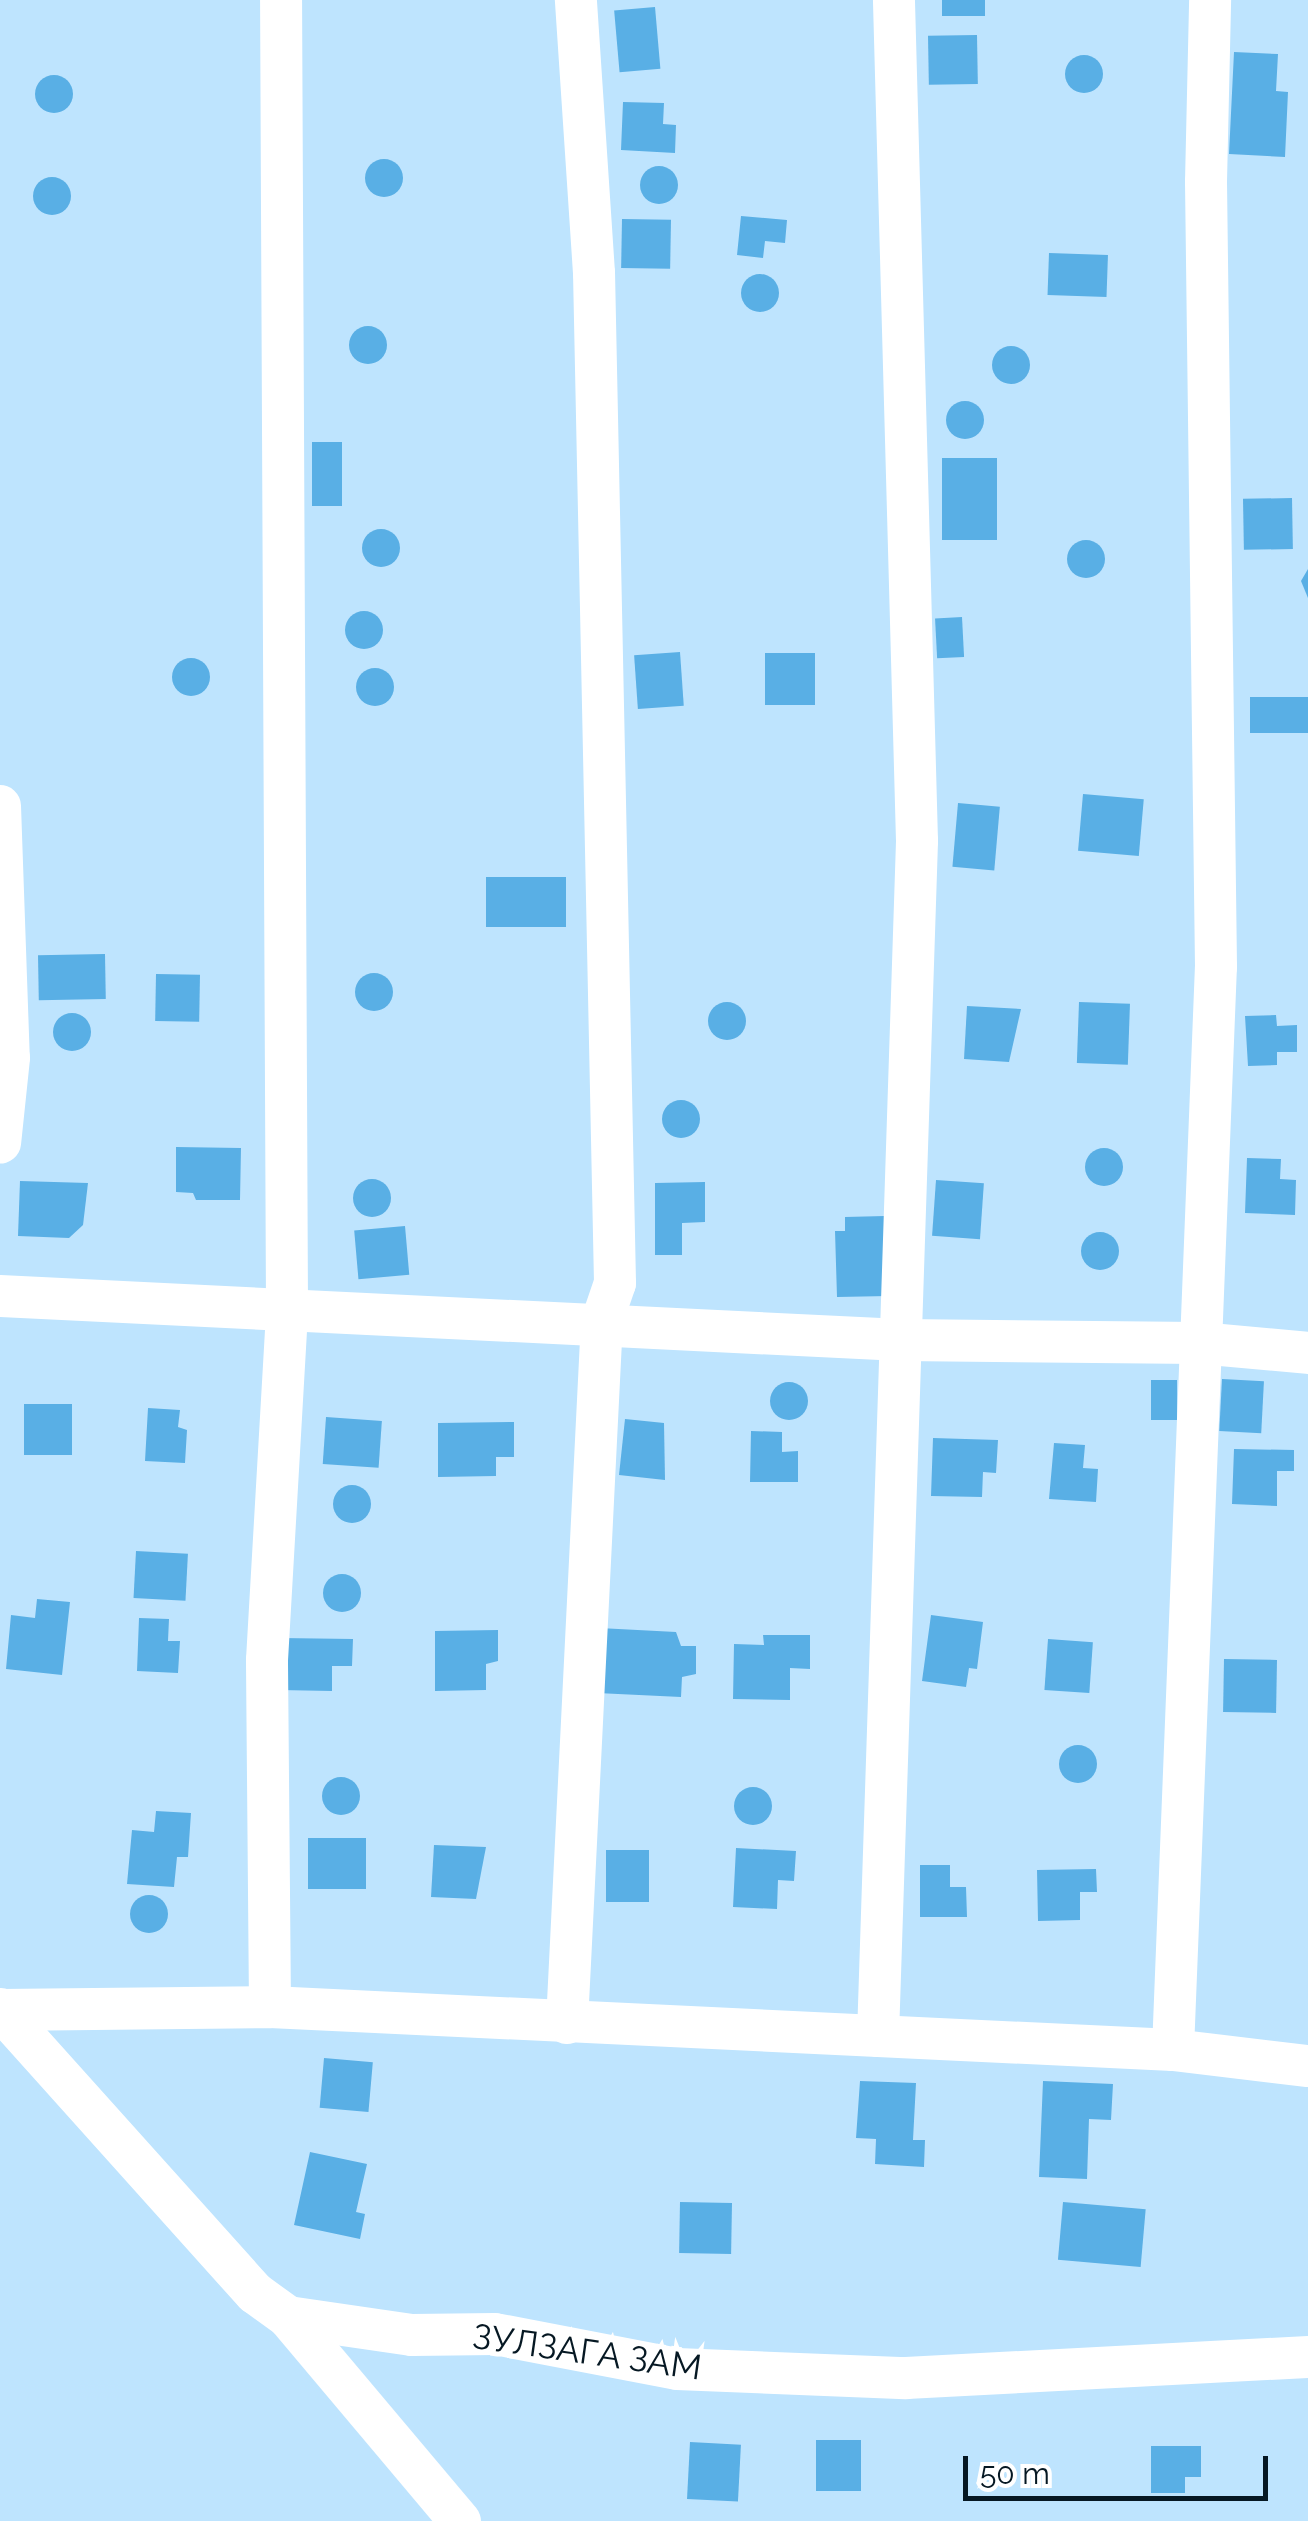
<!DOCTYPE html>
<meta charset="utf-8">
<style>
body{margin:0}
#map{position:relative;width:1308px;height:2521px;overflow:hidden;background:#bee4fe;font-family:Raleway,sans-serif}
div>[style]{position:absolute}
.building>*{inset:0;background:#59afe5;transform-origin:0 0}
.round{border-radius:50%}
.minor>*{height:42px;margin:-21px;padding:0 21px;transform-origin:21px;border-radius:21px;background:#fff}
span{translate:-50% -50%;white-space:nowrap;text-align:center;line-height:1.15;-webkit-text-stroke:10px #fff;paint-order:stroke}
.street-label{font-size:35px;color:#061823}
.scale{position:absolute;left:963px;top:2456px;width:305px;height:45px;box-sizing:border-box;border:5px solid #061823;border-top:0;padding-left:12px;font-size:30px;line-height:35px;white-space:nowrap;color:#061823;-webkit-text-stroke:8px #fff;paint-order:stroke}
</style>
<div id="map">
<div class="building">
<div style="left:942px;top:0;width:43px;height:16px"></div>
<div style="left:655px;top:7px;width:62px;height:41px;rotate:85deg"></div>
<div style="left:977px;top:35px;width:49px;height:49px;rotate:89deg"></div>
<div style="clip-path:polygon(1234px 52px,1278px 54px,1276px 91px,1288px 92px,1285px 157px,1229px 154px)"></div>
<div class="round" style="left:1065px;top:55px;width:38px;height:38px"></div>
<div class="round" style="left:35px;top:75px;width:38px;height:38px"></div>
<div style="clip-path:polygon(623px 102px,664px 103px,663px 124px,676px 125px,675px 153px,621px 150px)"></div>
<div class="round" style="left:365px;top:159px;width:38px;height:38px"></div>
<div class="round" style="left:640px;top:166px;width:38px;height:38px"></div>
<div class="round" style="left:33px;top:177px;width:38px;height:38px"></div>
<div style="clip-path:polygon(741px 216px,787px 220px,785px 243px,765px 241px,763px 258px,737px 255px)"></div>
<div style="left:622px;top:219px;width:49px;height:49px;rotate:1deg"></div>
<div style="left:1049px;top:253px;width:59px;height:42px;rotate:2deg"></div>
<div class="round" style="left:741px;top:274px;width:38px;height:38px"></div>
<div class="round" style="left:349px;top:326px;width:38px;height:38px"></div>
<div class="round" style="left:992px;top:346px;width:38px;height:38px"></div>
<div class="round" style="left:946px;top:401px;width:38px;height:38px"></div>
<div style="left:342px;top:442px;width:64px;height:30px;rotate:90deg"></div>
<div style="left:942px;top:458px;width:55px;height:82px"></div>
<div style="left:1292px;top:498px;width:51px;height:49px;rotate:89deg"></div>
<div class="round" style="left:362px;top:529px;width:38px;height:38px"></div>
<div class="round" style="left:1067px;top:540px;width:38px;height:38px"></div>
<div style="clip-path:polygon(1308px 569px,1308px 598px,1301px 581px)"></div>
<div class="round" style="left:345px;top:611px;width:38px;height:38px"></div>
<div style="left:962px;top:617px;width:40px;height:27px;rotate:87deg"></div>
<div style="left:680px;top:652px;width:54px;height:46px;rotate:86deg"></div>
<div style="left:815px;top:653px;width:52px;height:50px;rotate:90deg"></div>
<div class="round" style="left:172px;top:658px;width:38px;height:38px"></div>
<div class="round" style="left:356px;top:668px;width:38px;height:38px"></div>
<div style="left:1308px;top:697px;width:36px;height:58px;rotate:90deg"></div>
<div style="left:1083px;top:794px;width:61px;height:57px;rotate:5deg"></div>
<div style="left:958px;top:803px;width:42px;height:64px;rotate:5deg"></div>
<div style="left:486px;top:877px;width:80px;height:50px"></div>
<div style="left:105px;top:954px;width:45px;height:67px;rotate:89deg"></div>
<div class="round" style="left:355px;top:973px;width:38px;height:38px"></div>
<div style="left:156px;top:974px;width:44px;height:47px;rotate:1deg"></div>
<div class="round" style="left:708px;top:1002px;width:38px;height:38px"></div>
<div style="left:1079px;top:1002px;width:51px;height:61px;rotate:2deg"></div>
<div style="clip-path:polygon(967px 1006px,1021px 1009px,1009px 1062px,964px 1059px)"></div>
<div class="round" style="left:53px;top:1013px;width:38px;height:38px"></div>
<div style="clip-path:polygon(1276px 1015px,1277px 1026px,1297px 1025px,1297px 1052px,1277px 1052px,1277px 1065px,1248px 1066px,1245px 1016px)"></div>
<div class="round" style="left:662px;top:1100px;width:38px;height:38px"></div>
<div style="clip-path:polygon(176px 1147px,241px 1148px,240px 1200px,196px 1200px,193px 1193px,176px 1192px)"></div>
<div class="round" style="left:1085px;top:1148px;width:38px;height:38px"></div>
<div style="clip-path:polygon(1247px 1158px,1281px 1159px,1280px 1179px,1296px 1180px,1295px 1215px,1245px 1213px)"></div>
<div class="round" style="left:353px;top:1179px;width:38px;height:38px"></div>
<div style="left:936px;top:1180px;width:48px;height:56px;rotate:4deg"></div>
<div style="clip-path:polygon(20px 1181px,88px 1183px,83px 1225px,69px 1238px,18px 1236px)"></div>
<div style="clip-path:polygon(705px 1182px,705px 1222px,682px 1223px,682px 1255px,655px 1255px,655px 1183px)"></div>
<div style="clip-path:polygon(885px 1216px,888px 1296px,837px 1297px,835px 1231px,845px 1231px,845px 1217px)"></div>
<div style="left:405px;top:1226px;width:49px;height:51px;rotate:85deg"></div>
<div class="round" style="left:1081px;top:1232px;width:38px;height:38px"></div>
<div style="left:1222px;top:1379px;width:42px;height:52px;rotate:3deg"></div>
<div style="left:1151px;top:1380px;width:26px;height:40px"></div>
<div class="round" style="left:770px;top:1382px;width:38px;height:38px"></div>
<div style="left:72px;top:1404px;width:51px;height:48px;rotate:90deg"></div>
<div style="clip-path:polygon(148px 1408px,180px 1410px,178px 1427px,187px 1430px,185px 1463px,145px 1461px)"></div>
<div style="left:326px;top:1417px;width:56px;height:47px;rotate:4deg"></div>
<div style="clip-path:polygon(625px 1419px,664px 1423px,665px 1480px,619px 1475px)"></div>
<div style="clip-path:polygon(514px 1422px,514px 1457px,496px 1457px,496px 1476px,438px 1477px,438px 1423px)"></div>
<div style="clip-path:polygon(751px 1431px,782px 1432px,782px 1452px,798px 1451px,798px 1482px,750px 1482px)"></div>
<div style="clip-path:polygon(933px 1438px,998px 1440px,996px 1473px,983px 1472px,982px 1497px,931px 1496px)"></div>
<div style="clip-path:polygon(1054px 1443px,1085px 1445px,1083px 1468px,1098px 1469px,1096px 1502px,1049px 1499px)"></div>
<div style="clip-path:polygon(1234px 1449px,1294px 1450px,1294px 1471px,1277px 1471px,1277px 1506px,1232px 1504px)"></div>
<div class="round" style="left:333px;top:1485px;width:38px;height:38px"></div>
<div style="left:136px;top:1551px;width:52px;height:47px;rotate:3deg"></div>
<div class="round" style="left:323px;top:1574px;width:38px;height:38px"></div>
<div style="clip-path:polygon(37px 1599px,70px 1602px,62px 1675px,6px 1669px,11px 1615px,35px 1618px)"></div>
<div style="clip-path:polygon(931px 1615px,983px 1622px,977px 1669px,969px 1668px,966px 1687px,922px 1681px)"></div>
<div style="clip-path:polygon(139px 1618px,169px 1619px,168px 1641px,180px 1641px,178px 1673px,137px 1671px)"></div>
<div style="clip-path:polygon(599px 1628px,676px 1632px,681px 1646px,696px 1646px,696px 1674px,682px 1677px,681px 1697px,597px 1693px)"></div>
<div style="clip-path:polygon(498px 1630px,498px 1661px,486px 1664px,486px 1690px,435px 1691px,435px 1631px)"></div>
<div style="clip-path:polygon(763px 1635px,810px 1635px,810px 1669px,790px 1668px,790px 1700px,733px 1699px,734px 1644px,764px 1645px)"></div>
<div style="clip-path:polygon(280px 1638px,353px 1639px,352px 1666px,332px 1666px,332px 1691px,279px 1690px)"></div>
<div style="left:1048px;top:1639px;width:45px;height:51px;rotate:4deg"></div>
<div style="left:1224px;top:1659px;width:53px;height:53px;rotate:1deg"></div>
<div class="round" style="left:1059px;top:1745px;width:38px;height:38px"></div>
<div class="round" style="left:322px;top:1777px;width:38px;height:38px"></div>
<div class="round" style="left:734px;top:1787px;width:38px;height:38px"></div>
<div style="clip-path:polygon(156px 1811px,191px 1813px,188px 1857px,177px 1857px,174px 1887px,127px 1884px,132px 1830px,154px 1832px)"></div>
<div style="left:308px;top:1838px;width:58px;height:51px"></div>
<div style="clip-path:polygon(434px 1845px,486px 1847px,476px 1899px,431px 1897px)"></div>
<div style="clip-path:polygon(736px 1848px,796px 1851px,794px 1881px,778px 1880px,777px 1909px,733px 1907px)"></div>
<div style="left:606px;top:1850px;width:43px;height:52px"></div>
<div style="clip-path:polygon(920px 1865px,950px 1865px,950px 1887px,966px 1887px,967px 1917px,920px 1917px)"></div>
<div style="clip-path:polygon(1096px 1869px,1097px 1892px,1080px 1892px,1080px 1920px,1038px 1921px,1037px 1870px)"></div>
<div class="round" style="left:130px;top:1895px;width:38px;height:38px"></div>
<div style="left:324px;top:2058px;width:49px;height:50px;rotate:5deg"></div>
<div style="clip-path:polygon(860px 2081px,916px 2083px,913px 2140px,925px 2140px,924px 2167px,875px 2164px,876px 2139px,856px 2138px)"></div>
<div style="clip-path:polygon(1043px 2081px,1113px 2084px,1111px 2120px,1089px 2119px,1087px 2179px,1039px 2177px)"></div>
<div style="clip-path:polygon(310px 2152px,367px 2164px,356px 2212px,365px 2214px,360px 2239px,294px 2225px)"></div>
<div style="left:680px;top:2202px;width:52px;height:51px;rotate:1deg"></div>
<div style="left:1063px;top:2202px;width:83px;height:58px;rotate:5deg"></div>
<div style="left:816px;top:2440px;width:45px;height:51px"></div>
<div style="left:690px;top:2442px;width:51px;height:57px;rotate:3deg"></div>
<div style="clip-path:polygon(1151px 2446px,1201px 2446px,1201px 2477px,1185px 2477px,1185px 2493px,1151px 2493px)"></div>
</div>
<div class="minor">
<div style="left:0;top:806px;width:252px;rotate:88deg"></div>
<div style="left:9px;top:1058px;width:85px;rotate:96deg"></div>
<div style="left:0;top:1296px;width:902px;rotate:2.8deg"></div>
<div style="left:901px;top:1340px;width:298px;rotate:0.6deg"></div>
<div style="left:1199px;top:1343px;width:109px;rotate:5.2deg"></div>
<div style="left:270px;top:2007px;width:347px;rotate:-90.5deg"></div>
<div style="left:267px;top:1660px;width:353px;rotate:-86.7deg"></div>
<div style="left:287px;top:1308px;width:1308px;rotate:-90.26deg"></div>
<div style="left:0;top:2009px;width:382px;rotate:48.1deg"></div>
<div style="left:255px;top:2293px;width:41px;rotate:36deg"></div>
<div style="left:288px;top:2317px;width:125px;rotate:8.3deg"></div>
<div style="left:412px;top:2335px;width:83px;rotate:-0.7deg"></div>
<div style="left:495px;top:2334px;width:185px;rotate:10.9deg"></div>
<div style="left:677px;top:2369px;width:229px;rotate:2.3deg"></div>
<div style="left:906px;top:2378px;width:403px;rotate:-3deg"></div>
<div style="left:1px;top:2010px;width:269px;rotate:-0.6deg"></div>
<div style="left:270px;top:2007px;width:904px;rotate:2.73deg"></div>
<div style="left:1173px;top:2050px;width:136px;rotate:6.8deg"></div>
<div style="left:567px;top:2023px;width:703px;rotate:-87.15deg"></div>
<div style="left:602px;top:1321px;width:40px;rotate:-71.1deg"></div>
<div style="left:615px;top:1283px;width:1010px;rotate:-91.19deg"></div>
<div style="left:594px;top:273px;width:274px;rotate:-93.8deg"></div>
<div style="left:878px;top:2036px;width:1196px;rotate:-88.13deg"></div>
<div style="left:917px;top:841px;width:841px;rotate:-91.57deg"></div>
<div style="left:1173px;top:2050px;width:1084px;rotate:-87.73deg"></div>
<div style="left:1216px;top:967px;width:785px;rotate:-90.73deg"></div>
<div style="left:1206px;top:182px;width:182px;rotate:-88.7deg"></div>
<div style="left:288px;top:2317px;width:267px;rotate:49.9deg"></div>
</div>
<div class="street-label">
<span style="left:587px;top:2352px;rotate:8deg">ЗУЛЗАГА ЗАМ</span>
</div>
<div class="scale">50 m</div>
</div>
